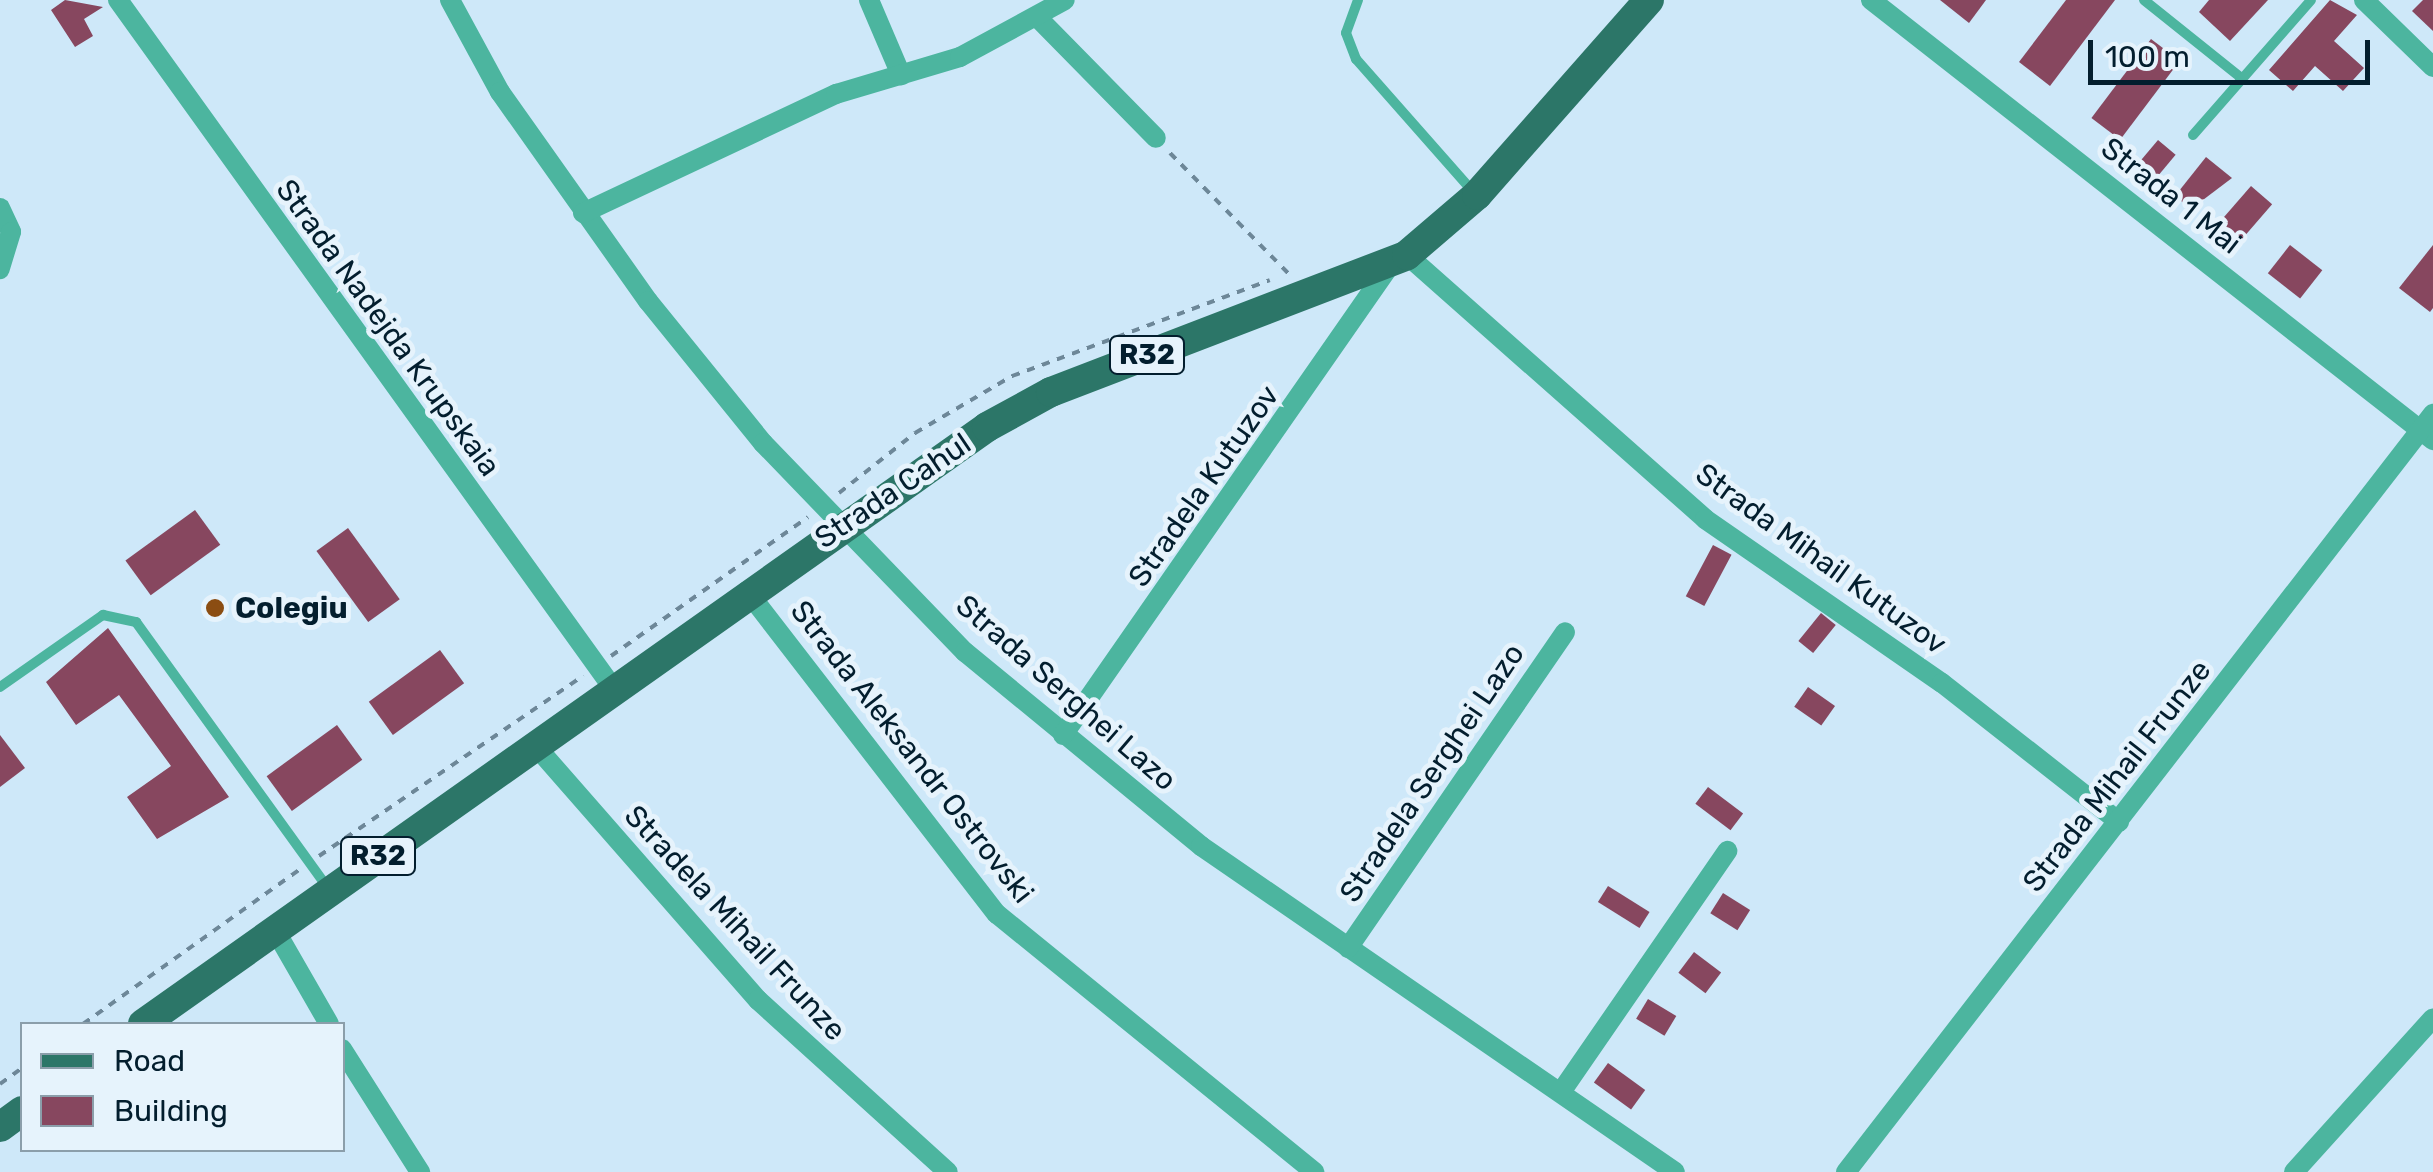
<!DOCTYPE html>
<style>
body{margin:0}
#map{position:relative;width:2433px;height:1172px;overflow:hidden;background:#cee8f9;font-family:Rubik,sans-serif}
div>[style]{position:absolute}
.building>*{inset:0;background:#87475f;transform-origin:0 0}
.path>*{height:4px;margin-top:-2px;transform-origin:0;background:repeating-linear-gradient(90deg,#6d8798 0 8px,transparent 0 16px)}
.lane>*{height:10px;margin:-5px;padding:0 5px;transform-origin:5px;border-radius:5px;background:#4cb59f}
.street>*{height:20px;margin:-10px;padding:0 10px;transform-origin:10px;border-radius:10px;background:#4cb59f}
.primary>*{height:30px;margin:-15px;padding:0 15px;transform-origin:15px;border-radius:15px;background:#2c7668}
.dots>*{width:28px;height:28px;translate:-50% -50%;box-sizing:border-box;border:5px solid #e6f3fc;border-radius:50%}
span{translate:-50% -50%;white-space:nowrap;text-align:center;line-height:1.15;-webkit-text-stroke:10px #e6f3fc;paint-order:stroke}
.shield-label span{padding:2px 8px;background:#e6f3fc;border:2px solid;border-radius:8px;-webkit-text-stroke-width:0}
.shield-label{font-size:28px;color:#031e2e;font-weight:700}
.street-label{font-size:30px;color:#031e2e}
.poi-label{font-size:30px;color:#031e2e;font-weight:700}
.left{translate:0 -50%;text-align:left}
.legend{position:absolute;left:20px;top:1022px;width:325px;height:130px;box-sizing:border-box;background:#e6f3fc;border:2px solid #8b9eaa;margin:0;padding:12px 18px;list-style:none;font-size:30px;color:#031e2e}
.legend li{display:flex;align-items:center;gap:20px;height:50px}
.legend b{width:50px;border:2px solid #8b9eaa}
.scale{position:absolute;left:2088px;top:40px;width:282px;height:45px;box-sizing:border-box;border:5px solid #031e2e;border-top:0;padding-left:12px;font-size:30px;line-height:35px;white-space:nowrap;color:#031e2e;-webkit-text-stroke:8px #e6f3fc;paint-order:stroke}
</style>
<div id="map">
<div class="building">
<div style="clip-path:polygon(65px 0,103px 7px,84px 19px,93px 36px,75px 47px,51px 10px)"></div>
<div style="clip-path:polygon(1940px 0,1986px 0,1969px 23px)"></div>
<div style="clip-path:polygon(2066px 0,2115px 0,2050px 86px,2019px 62px)"></div>
<div style="clip-path:polygon(2209px 0,2268px 0,2230px 41px,2199px 12px)"></div>
<div style="clip-path:polygon(2330px 0,2357px 15px,2334px 41px,2364px 68px,2343px 91px,2315px 66px,2293px 91px,2269px 70px)"></div>
<div style="clip-path:polygon(2423px 0,2433px 0,2433px 31px,2412px 11px)"></div>
<div style="left:2151px;top:39px;width:36px;height:99px;rotate:37deg"></div>
<div style="left:2158px;top:140px;width:23px;height:37px;rotate:40deg"></div>
<div style="clip-path:polygon(2206px 157px,2232px 178px,2191px 209px,2175px 196px)"></div>
<div style="left:2251px;top:186px;width:28px;height:59px;rotate:41deg"></div>
<div style="left:2290px;top:245px;width:41px;height:36px;rotate:38deg"></div>
<div style="clip-path:polygon(2433px 245px,2433px 308px,2430px 312px,2399px 288px)"></div>
<div style="left:195px;top:510px;width:43px;height:86px;rotate:54deg"></div>
<div style="left:348px;top:528px;width:88px;height:39px;rotate:54deg"></div>
<div style="left:1713px;top:545px;width:21px;height:58px;rotate:28deg"></div>
<div style="left:1821px;top:613px;width:19px;height:36px;rotate:39deg"></div>
<div style="clip-path:polygon(108px 628px,229px 797px,157px 839px,127px 797px,171px 766px,119px 695px,76px 725px,46px 682px)"></div>
<div style="left:440px;top:650px;width:41px;height:88px;rotate:54deg"></div>
<div style="left:1808px;top:687px;width:33px;height:24px;rotate:35deg"></div>
<div style="left:337px;top:725px;width:43px;height:87px;rotate:54deg"></div>
<div style="clip-path:polygon(0 735px,25px 768px,0 787px)"></div>
<div style="left:1708px;top:787px;width:44px;height:21px;rotate:37deg"></div>
<div style="left:1608px;top:886px;width:49px;height:19px;rotate:32deg"></div>
<div style="left:1723px;top:893px;width:32px;height:24px;rotate:32deg"></div>
<div style="left:1694px;top:952px;width:34px;height:26px;rotate:37deg"></div>
<div style="left:1648px;top:999px;width:33px;height:23px;rotate:31deg"></div>
<div style="left:1608px;top:1063px;width:46px;height:24px;rotate:36deg"></div>
</div>
<div class="path">
<div style="left:1170px;top:153px;width:170px;rotate:45.5deg"></div>
<div style="left:839px;top:493px;width:97px;rotate:-38.3deg"></div>
<div style="left:915px;top:433px;width:113px;rotate:-30.4deg"></div>
<div style="left:1012px;top:376px;width:275px;rotate:-20.4deg"></div>
<div style="left:611px;top:656px;width:241px;rotate:-35.2deg"></div>
<div style="left:319px;top:856px;width:320px;rotate:-34.3deg"></div>
<div style="left:83px;top:1024px;width:265px;rotate:-35.5deg"></div>
<div style="left:0;top:1084px;width:27px;rotate:-36deg"></div>
</div>
<div class="lane">
<div style="left:1358px;top:0;width:35px;rotate:110deg"></div>
<div style="left:1346px;top:33px;width:28px;rotate:69deg"></div>
<div style="left:1356px;top:59px;width:181px;rotate:48.6deg"></div>
<div style="left:2144px;top:0;width:123px;rotate:38.7deg"></div>
<div style="left:2193px;top:135px;width:179px;rotate:-48.8deg"></div>
<div style="left:0;top:687px;width:126px;rotate:-35deg"></div>
<div style="left:103px;top:615px;width:34px;rotate:12deg"></div>
<div style="left:136px;top:622px;width:330px;rotate:54.2deg"></div>
</div>
<div class="street">
<div style="left:118px;top:0;width:848px;rotate:54.27deg"></div>
<div style="left:450px;top:0;width:105px;rotate:61.5deg"></div>
<div style="left:500px;top:92px;width:256px;rotate:54.7deg"></div>
<div style="left:648px;top:301px;width:183px;rotate:51deg"></div>
<div style="left:763px;top:443px;width:291px;rotate:46deg"></div>
<div style="left:965px;top:652px;width:306px;rotate:39.4deg"></div>
<div style="left:1201px;top:846px;width:575px;rotate:34.52deg"></div>
<div style="left:869px;top:0;width:82px;rotate:66.9deg"></div>
<div style="left:1871px;top:0;width:714px;rotate:38.06deg"></div>
<div style="left:2364px;top:0;width:96px;rotate:44.2deg"></div>
<div style="left:1038px;top:18px;width:168px;rotate:45.5deg"></div>
<div style="left:0;top:208px;width:26px;rotate:65deg"></div>
<div style="left:11px;top:232px;width:39px;rotate:107deg"></div>
<div style="left:583px;top:213px;width:280px;rotate:-25.2deg"></div>
<div style="left:836px;top:94px;width:129px;rotate:-16.6deg"></div>
<div style="left:960px;top:57px;width:119px;rotate:-28.5deg"></div>
<div style="left:1407px;top:255px;width:398px;rotate:41.5deg"></div>
<div style="left:1705px;top:519px;width:288px;rotate:34.7deg"></div>
<div style="left:1942px;top:683px;width:225px;rotate:38.1deg"></div>
<div style="left:747px;top:591px;width:408px;rotate:52.3deg"></div>
<div style="left:997px;top:914px;width:409px;rotate:39.1deg"></div>
<div style="left:1063px;top:735px;width:569px;rotate:-55.16deg"></div>
<div style="left:533px;top:743px;width:342px;rotate:48.8deg"></div>
<div style="left:758px;top:1000px;width:256px;rotate:42.2deg"></div>
<div style="left:275px;top:930px;width:108px;rotate:60.1deg"></div>
<div style="left:1348px;top:948px;width:383px;rotate:-55.5deg"></div>
<div style="left:342px;top:1049px;width:146px;rotate:57.6deg"></div>
<div style="left:1561px;top:1092px;width:293px;rotate:-55.4deg"></div>
<div style="left:1846px;top:1172px;width:959px;rotate:-52.25deg"></div>
<div style="left:2294px;top:1172px;width:207px;rotate:-47.9deg"></div>
</div>
<div class="primary">
<div style="left:143px;top:1024px;width:1034px;rotate:-35.27deg"></div>
<div style="left:987px;top:427px;width:73px;rotate:-28.7deg"></div>
<div style="left:1051px;top:392px;width:381px;rotate:-21deg"></div>
<div style="left:1407px;top:255px;width:92px;rotate:-40.6deg"></div>
<div style="left:1477px;top:195px;width:260px;rotate:-48.6deg"></div>
<div style="left:0;top:1127px;width:27px;rotate:-36deg"></div>
</div>
<div class="dots">
<div style="left:215px;top:608px;background:#8b4d12"></div>
</div>
<div class="shield-label">
<span style="left:1147px;top:355px">R32</span>
<span style="left:378px;top:856px">R32</span>
</div>
<div class="street-label">
<span style="left:2171px;top:196px;rotate:38deg">Strada 1 Mai</span>
<span style="left:388px;top:328px;rotate:54deg">Strada Nadejda Krupskaia</span>
<span style="left:1204px;top:486px;rotate:-55deg">Stradela Kutuzov</span>
<span style="left:893px;top:491px;rotate:-34deg">Strada Cahul</span>
<span style="left:1821px;top:559px;rotate:36deg">Strada Mihail Kutuzov</span>
<span style="left:1066px;top:693px;rotate:41deg">Strada Serghei Lazo</span>
<span style="left:912px;top:752px;rotate:52deg">Strada Aleksandr Ostrovski</span>
<span style="left:1432px;top:773px;rotate:-56deg">Stradela Serghei Lazo</span>
<span style="left:2117px;top:776px;rotate:-52deg">Strada Mihail Frunze</span>
<span style="left:735px;top:923px;rotate:47deg">Stradela Mihail Frunze</span>
</div>
<div class="poi-label">
<span class="left" style="left:235px;top:608px">Colegiu</span>
</div>
<ul class="legend">
<li><b style="height:12px;background:#2c7668"></b>Road</li>
<li><b style="height:28px;background:#87475f"></b>Building</li>
</ul>
<div class="scale">100 m</div>
</div>
